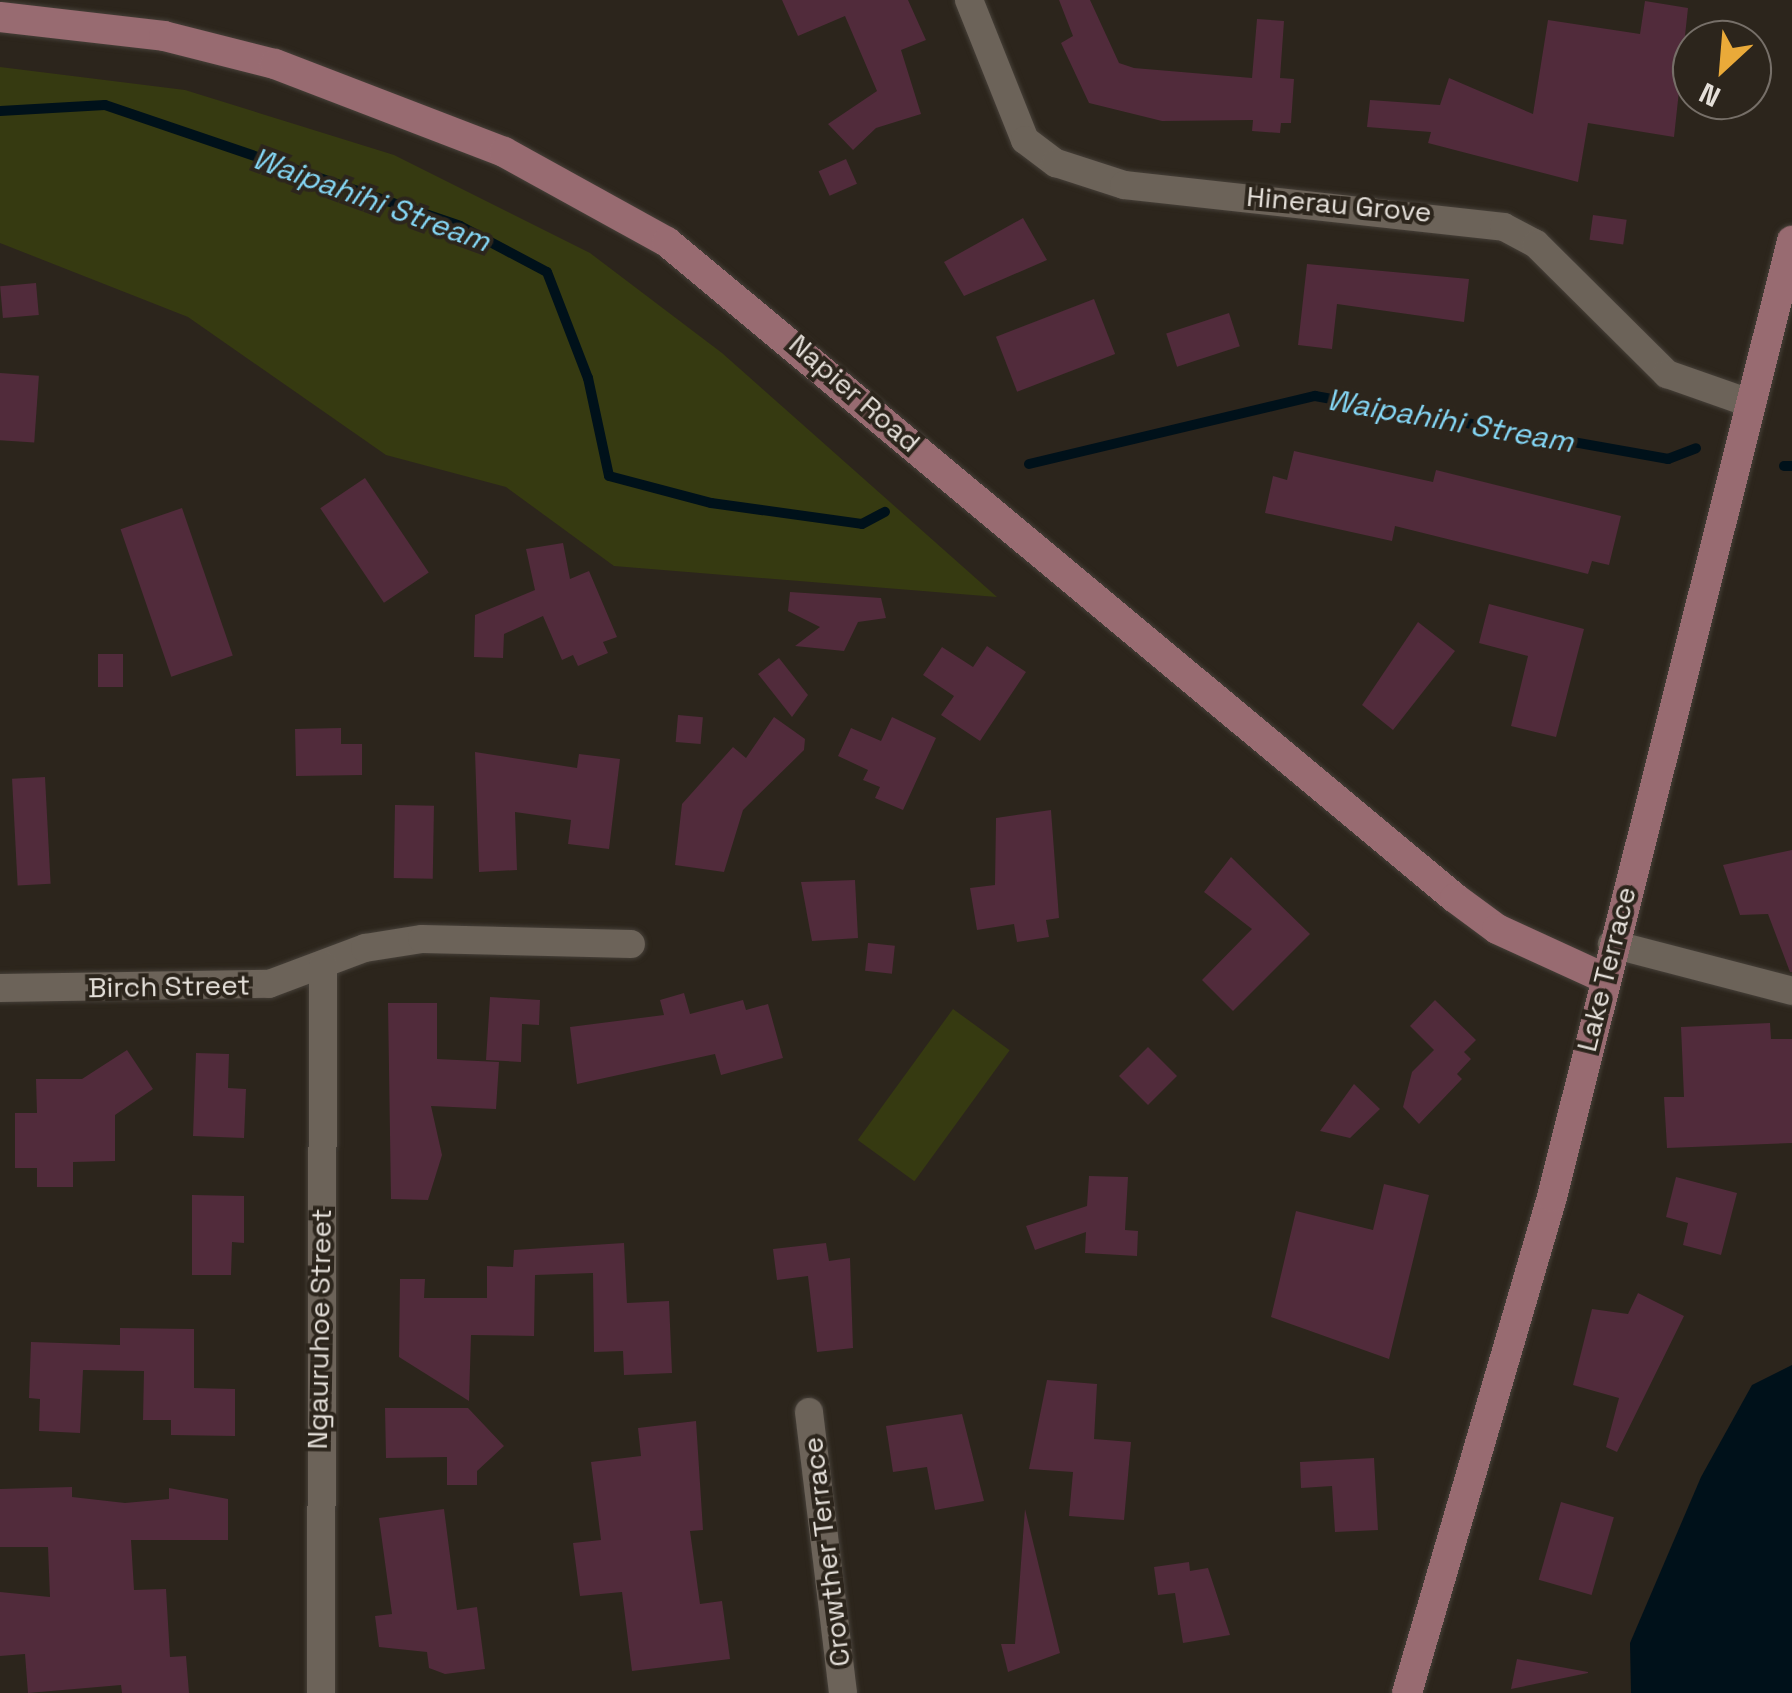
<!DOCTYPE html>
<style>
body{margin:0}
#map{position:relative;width:1792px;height:1693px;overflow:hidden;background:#2c251c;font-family:"Space Grotesk",sans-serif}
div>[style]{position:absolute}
.green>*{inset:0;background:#363a11;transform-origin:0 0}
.water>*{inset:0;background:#00111a}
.stream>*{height:10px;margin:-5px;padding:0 5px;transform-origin:5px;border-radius:5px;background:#00111a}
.building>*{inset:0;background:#512b3b;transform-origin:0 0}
.roads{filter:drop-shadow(0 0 2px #464039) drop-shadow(0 0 2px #464039)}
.street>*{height:28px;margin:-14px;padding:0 14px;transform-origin:14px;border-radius:14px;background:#6c6359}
.secondary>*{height:30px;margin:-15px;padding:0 15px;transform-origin:15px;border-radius:15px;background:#986b71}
span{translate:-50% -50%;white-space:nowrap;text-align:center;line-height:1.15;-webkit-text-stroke:8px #2c251c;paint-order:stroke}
.street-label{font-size:28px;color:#e4dfd9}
.water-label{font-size:30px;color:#85d7f6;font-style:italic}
.north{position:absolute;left:1672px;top:20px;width:100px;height:100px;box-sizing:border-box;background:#2c251c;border:2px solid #766f68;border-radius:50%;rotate:206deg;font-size:28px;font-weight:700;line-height:40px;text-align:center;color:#e4dfd9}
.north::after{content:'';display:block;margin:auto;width:35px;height:45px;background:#eaaa39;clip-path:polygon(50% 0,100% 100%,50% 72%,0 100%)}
</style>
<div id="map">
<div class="green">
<div style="clip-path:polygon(0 67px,185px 90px,394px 155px,590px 253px,722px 353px,997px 597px,614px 566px,506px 487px,386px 455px,188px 317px,0 243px)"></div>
<div style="left:953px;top:1009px;width:70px;height:162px;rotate:36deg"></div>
</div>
<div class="water">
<div style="clip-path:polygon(1792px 1365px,1792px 1693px,1631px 1693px,1630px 1643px,1701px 1477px,1752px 1385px)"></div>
</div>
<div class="stream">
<div style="left:0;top:111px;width:105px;rotate:-3.3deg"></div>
<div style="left:105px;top:105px;width:375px;rotate:18.8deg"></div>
<div style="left:460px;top:226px;width:98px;rotate:27.9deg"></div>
<div style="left:547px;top:272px;width:114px;rotate:68.9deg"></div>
<div style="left:588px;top:378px;width:100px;rotate:77.9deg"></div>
<div style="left:609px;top:476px;width:106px;rotate:14.8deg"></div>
<div style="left:711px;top:503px;width:152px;rotate:7.9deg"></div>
<div style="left:862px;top:524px;width:26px;rotate:-28deg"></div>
<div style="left:1029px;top:464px;width:294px;rotate:-13.4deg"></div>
<div style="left:1315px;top:396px;width:359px;rotate:10.1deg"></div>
<div style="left:1668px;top:459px;width:30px;rotate:-21deg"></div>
<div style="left:1784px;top:466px;width:8px"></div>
</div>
<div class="building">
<div style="clip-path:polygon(782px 0,908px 0,926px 40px,901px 50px,921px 114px,876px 128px,853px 150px,828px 124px,877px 91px,845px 16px,798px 36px)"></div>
<div style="clip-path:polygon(1059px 0,1090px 0,1119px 63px,1134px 68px,1252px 78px,1257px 19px,1284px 21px,1280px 78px,1294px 79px,1291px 123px,1281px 123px,1280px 133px,1252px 131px,1253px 120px,1162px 121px,1089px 103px,1061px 43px,1073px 36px)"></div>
<div style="clip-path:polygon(1645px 1px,1688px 8px,1674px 137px,1588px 123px,1578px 182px,1428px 143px,1431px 132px,1367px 127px,1370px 100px,1440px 105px,1449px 78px,1533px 114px,1548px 20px,1640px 34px)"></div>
<div style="left:846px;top:159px;width:27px;height:30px;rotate:66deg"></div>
<div style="left:1593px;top:215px;width:34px;height:25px;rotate:8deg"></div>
<div style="clip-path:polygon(1023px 218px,1047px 260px,964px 296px,944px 262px)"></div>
<div style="clip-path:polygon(1307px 264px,1469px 279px,1464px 322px,1337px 304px,1332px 349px,1298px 345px)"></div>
<div style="left:36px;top:283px;width:32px;height:36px;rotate:85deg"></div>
<div style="left:1094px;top:299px;width:59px;height:105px;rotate:69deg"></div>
<div style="left:1229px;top:313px;width:35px;height:66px;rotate:72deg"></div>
<div style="left:0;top:373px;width:39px;height:67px;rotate:4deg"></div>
<div style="clip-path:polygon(1294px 451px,1433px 482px,1436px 470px,1621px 516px,1609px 565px,1592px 561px,1588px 574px,1395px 526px,1392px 541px,1265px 513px,1273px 476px,1287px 480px)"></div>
<div style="left:365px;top:478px;width:114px;height:54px;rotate:56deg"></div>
<div style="left:182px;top:508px;width:156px;height:65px;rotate:71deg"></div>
<div style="clip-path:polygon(563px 543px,570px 579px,589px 571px,617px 637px,603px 642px,608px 653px,578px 666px,573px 655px,562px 660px,543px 616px,504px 634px,503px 658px,474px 657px,475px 615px,535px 590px,526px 549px)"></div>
<div style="clip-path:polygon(790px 592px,881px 598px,886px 618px,858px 622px,844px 651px,795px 646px,820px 627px,788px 611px)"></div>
<div style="clip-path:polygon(1489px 604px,1584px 629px,1556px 737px,1511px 726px,1528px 656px,1479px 643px)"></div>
<div style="clip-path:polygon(1418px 622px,1455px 651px,1393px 730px,1362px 705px)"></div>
<div style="clip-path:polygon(987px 646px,1026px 672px,980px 741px,941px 715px,954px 696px,923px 675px,942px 647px,973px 667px)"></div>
<div style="left:98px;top:654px;width:25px;height:33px"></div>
<div style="clip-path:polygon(779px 658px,808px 695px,792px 717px,758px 674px)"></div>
<div style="left:678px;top:715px;width:25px;height:27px;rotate:5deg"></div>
<div style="clip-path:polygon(774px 717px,805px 739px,804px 750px,743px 810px,724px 872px,675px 865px,682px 804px,733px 747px,746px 758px)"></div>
<div style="clip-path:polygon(892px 717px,936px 738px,903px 810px,875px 798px,880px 787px,863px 780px,868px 770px,838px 756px,851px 728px,881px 741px)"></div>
<div style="clip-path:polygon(341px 728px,341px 744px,362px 744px,362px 775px,296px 776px,295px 729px)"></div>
<div style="clip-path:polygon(475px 752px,577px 768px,579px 754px,620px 759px,609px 849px,568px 844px,571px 820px,515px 812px,517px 870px,479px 872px)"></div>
<div style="left:45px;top:777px;width:107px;height:33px;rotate:87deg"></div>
<div style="left:395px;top:805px;width:39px;height:73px;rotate:1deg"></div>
<div style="clip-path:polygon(1051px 810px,1059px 918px,1046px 920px,1049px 937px,1017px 942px,1014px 924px,977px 930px,970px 888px,995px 885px,996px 818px)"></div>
<div style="clip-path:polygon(1792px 850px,1792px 972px,1790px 972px,1768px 914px,1740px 915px,1723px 865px)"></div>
<div style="clip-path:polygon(1231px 857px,1310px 934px,1233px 1011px,1202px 980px,1252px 929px,1204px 892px)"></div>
<div style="clip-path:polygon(855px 880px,858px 938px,812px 941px,801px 882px)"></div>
<div style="left:868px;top:943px;width:27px;height:28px;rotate:6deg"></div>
<div style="clip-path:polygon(684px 993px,690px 1014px,743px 1000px,746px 1010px,768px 1004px,783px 1058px,721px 1075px,715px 1054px,577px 1084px,570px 1027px,664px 1015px,660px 1000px)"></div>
<div style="clip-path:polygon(490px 997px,540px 1000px,539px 1025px,522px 1024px,521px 1062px,486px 1060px)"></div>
<div style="clip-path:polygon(1435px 1000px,1476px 1040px,1464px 1052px,1471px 1059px,1457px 1074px,1462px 1079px,1419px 1124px,1403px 1107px,1412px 1072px,1434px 1050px,1410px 1026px)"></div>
<div style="clip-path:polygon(388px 1003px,437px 1003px,437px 1059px,499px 1062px,496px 1109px,431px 1106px,442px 1155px,428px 1200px,391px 1199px)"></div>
<div style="clip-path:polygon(1770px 1023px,1771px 1039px,1792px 1039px,1792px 1143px,1667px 1148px,1664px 1097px,1684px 1097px,1681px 1027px)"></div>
<div style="left:1148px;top:1047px;width:41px;height:41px;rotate:45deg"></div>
<div style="clip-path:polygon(127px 1050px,153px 1089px,115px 1115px,115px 1161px,73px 1162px,73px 1187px,37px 1187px,37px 1168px,15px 1168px,15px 1113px,37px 1113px,36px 1079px,82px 1079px)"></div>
<div style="clip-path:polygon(196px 1053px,229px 1054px,228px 1088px,246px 1089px,244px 1138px,193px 1136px)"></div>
<div style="clip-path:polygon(1354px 1084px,1380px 1109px,1350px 1138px,1320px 1131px)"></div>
<div style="clip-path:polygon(1089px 1176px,1128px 1177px,1125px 1230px,1138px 1231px,1137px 1256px,1085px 1253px,1086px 1232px,1035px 1250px,1026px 1226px,1087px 1206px)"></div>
<div style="clip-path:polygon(1676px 1177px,1737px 1193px,1721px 1255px,1683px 1245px,1688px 1223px,1666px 1217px)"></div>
<div style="clip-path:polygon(1384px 1184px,1429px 1195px,1389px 1359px,1271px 1317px,1296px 1211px,1373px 1230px)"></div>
<div style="clip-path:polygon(192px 1195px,244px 1196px,244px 1243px,232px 1242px,231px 1275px,192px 1275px)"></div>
<div style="clip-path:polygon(624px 1243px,627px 1303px,669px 1301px,672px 1373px,624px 1375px,623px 1351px,594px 1352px,593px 1273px,535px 1275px,534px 1336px,471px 1335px,469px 1401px,399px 1357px,400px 1279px,425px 1279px,424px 1298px,487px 1298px,487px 1266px,513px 1267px,514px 1250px)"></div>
<div style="clip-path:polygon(826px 1243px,829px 1261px,850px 1258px,853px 1348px,817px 1352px,808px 1276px,777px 1280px,773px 1249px)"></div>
<div style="clip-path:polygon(1638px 1293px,1684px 1316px,1617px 1452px,1606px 1447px,1619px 1398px,1573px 1385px,1592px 1309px,1628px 1314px)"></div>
<div style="clip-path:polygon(120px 1328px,194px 1329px,194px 1388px,235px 1389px,235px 1436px,171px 1435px,171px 1420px,143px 1420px,144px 1371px,83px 1370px,80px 1433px,39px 1431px,40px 1399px,29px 1398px,31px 1342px,120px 1345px)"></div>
<div style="clip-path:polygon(1047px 1380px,1097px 1384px,1094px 1439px,1131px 1442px,1124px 1520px,1069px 1516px,1073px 1472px,1029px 1469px)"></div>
<div style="clip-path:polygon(385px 1408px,468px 1408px,504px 1446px,477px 1471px,477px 1485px,447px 1485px,447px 1457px,386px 1458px)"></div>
<div style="clip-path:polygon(962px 1414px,984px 1501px,935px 1510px,927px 1467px,893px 1472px,886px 1426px)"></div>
<div style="clip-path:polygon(696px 1421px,703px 1530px,690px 1531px,700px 1604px,722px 1601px,730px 1659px,632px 1671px,622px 1592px,580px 1596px,573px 1543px,601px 1540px,591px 1462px,641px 1456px,638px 1428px)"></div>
<div style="clip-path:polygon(1374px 1458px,1378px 1530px,1335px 1532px,1332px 1486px,1301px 1488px,1300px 1462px)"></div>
<div style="clip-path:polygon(72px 1487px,72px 1497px,125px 1503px,169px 1499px,169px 1488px,228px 1499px,228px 1540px,131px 1540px,134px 1590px,166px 1589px,170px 1657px,186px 1656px,189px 1693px,122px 1693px,121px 1685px,28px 1693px,25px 1654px,0 1656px,0 1592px,50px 1597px,48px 1547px,0 1547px,0 1489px)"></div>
<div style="left:1561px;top:1502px;width:55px;height:81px;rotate:16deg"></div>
<div style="clip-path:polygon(444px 1509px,457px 1610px,477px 1607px,485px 1669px,445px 1674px,429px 1668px,427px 1652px,379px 1647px,375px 1616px,392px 1614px,379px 1518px)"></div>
<div style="clip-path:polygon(1025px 1509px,1060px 1653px,1008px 1672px,1001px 1644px,1015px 1644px)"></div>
<div style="clip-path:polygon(1189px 1562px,1190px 1571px,1208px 1568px,1230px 1635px,1183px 1643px,1175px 1593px,1158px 1595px,1154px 1567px)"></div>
<div style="clip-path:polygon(1517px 1659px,1588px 1672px,1588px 1673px,1511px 1689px)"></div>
</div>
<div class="roads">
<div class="street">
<div style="left:969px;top:0;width:151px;rotate:68.2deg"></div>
<div style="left:1025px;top:140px;width:39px;rotate:37deg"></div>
<div style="left:1056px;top:163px;width:71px;rotate:17.9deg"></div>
<div style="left:1124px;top:185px;width:382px;rotate:6.3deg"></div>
<div style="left:1504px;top:227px;width:36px;rotate:28deg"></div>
<div style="left:1536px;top:244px;width:185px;rotate:44.8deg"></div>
<div style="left:1667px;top:374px;width:90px;rotate:19.4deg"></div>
<div style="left:1612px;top:944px;width:186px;rotate:14.6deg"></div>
<div style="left:0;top:988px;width:269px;rotate:-0.9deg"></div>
<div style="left:269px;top:984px;width:103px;rotate:-20.6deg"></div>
<div style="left:365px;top:948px;width:58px;rotate:-9deg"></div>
<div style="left:422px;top:939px;width:209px;rotate:1.4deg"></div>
<div style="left:809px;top:1412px;width:283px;rotate:83.1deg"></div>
<div style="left:321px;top:1693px;width:728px;rotate:-89.84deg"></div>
</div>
<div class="secondary">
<div style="left:0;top:17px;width:165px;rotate:6.6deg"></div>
<div style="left:164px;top:36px;width:114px;rotate:14.2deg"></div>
<div style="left:275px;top:64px;width:245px;rotate:21deg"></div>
<div style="left:504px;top:152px;width:186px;rotate:28.9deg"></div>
<div style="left:667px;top:242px;width:1025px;rotate:39.78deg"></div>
<div style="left:1455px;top:898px;width:52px;rotate:36.4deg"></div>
<div style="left:1497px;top:929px;width:115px;rotate:24.6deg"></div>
<div style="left:1407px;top:1693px;width:517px;rotate:-73.7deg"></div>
<div style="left:1552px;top:1197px;width:986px;rotate:-75.91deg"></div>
</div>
</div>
<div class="street-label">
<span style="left:1339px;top:204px;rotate:5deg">Hinerau Grove</span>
<span style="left:855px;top:393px;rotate:41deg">Napier Road</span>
<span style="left:1606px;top:969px;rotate:-76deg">Lake Terrace</span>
<span style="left:169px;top:986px;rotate:-1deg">Birch Street</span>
<span style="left:319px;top:1329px;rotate:-89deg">Ngauruhoe Street</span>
<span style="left:826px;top:1552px;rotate:-97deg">Crowther Terrace</span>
</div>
<div class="water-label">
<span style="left:371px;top:200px;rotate:20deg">Waipahihi Stream</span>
<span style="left:1450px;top:421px;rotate:10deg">Waipahihi Stream</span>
</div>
<div class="north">N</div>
</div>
